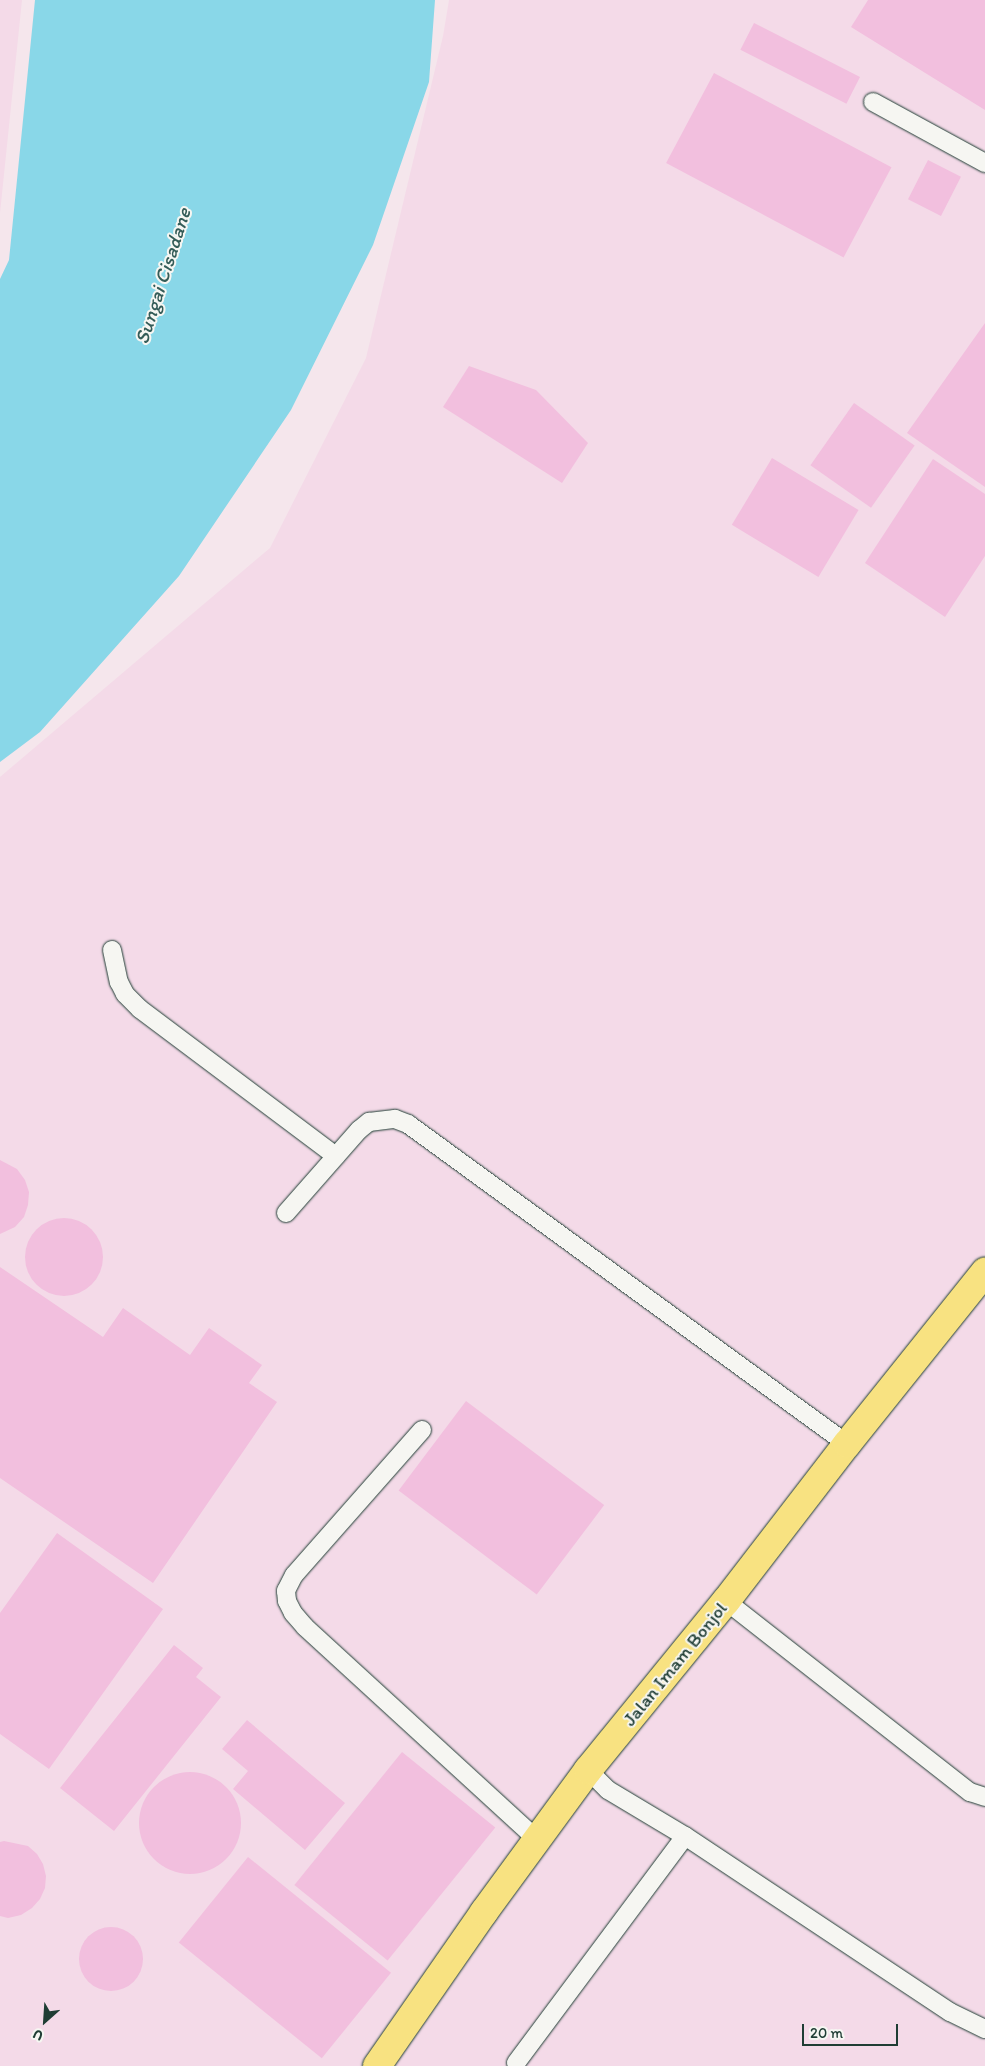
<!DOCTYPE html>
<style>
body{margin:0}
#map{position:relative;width:985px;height:2066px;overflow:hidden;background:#f5e6ec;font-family:Itim,sans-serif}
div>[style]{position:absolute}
.built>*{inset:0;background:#f4dae8}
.water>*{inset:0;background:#89d7e8}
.building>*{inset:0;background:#f2bfde;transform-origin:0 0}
.round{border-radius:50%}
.roads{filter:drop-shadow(0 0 1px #1f3d34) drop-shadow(0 0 1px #1f3d34)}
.service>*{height:18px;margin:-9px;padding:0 9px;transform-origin:9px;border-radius:9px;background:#f6f6f2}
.primary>*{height:28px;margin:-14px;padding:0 14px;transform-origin:14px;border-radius:14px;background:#f8e281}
span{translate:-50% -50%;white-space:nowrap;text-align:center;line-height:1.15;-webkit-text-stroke:4px #f6f6f2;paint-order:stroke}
.street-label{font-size:19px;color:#1f3d34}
.water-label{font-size:20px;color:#345c58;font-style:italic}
.north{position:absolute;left:20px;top:1996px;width:50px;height:50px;-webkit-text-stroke:4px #f6f6f2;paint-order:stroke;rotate:206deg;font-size:14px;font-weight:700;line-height:20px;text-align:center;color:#1f3d34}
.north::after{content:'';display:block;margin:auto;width:18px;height:22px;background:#1f3d34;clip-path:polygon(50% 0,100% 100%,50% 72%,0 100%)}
.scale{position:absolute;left:802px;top:2024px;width:96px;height:22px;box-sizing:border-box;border:2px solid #1f3d34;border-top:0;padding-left:6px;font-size:15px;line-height:18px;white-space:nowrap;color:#1f3d34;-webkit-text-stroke:4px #f6f6f2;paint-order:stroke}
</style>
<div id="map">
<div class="built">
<div style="clip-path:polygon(0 0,22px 0,0 213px)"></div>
<div style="clip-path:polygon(449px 0,985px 0,985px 2066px,0 2066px,0 777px,270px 548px,366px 358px,443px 36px)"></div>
</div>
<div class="water">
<div style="clip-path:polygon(35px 0,435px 0,429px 82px,373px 245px,291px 410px,179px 576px,40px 732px,0 762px,0 279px,9px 260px)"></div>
</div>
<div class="building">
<div style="clip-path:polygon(868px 0,985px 0,985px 110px,851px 27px)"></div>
<div style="left:754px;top:23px;width:119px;height:30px;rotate:27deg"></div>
<div style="left:714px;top:73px;width:201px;height:102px;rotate:28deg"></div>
<div style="left:928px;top:160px;width:37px;height:44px;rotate:27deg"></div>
<div style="clip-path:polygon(985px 323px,985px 487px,907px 433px)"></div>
<div style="clip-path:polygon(469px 366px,536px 390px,588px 443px,562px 483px,443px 407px)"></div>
<div style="left:854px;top:403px;width:74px;height:76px;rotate:35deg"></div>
<div style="left:772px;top:458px;width:101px;height:78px;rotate:31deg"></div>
<div style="clip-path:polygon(933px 459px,985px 494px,985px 556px,945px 617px,865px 563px)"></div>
<div style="clip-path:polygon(0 1160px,17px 1169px,25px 1180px,29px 1192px,28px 1205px,24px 1217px,15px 1227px,0 1234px)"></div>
<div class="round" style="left:25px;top:1218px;width:78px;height:78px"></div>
<div style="clip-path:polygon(0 1267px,103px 1337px,123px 1308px,190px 1355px,209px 1328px,262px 1365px,249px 1383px,277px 1402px,153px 1583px,0 1478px)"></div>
<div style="left:466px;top:1401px;width:173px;height:112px;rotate:37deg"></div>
<div style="clip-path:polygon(57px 1533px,163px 1609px,49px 1769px,0 1734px,0 1613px)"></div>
<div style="clip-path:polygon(174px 1645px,203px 1668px,196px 1677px,221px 1697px,114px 1831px,60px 1788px)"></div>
<div style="clip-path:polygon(247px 1720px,345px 1803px,305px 1850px,233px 1789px,248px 1771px,222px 1749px)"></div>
<div style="left:402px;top:1752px;width:120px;height:171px;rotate:39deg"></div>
<div class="round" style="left:139px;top:1772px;width:102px;height:102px"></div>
<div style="clip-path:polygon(4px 1841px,28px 1846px,37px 1854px,43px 1864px,46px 1876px,45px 1888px,40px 1899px,32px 1908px,21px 1915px,8px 1918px,0 1916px,0 1842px)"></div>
<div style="left:248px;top:1857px;width:184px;height:110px;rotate:39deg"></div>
<div class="round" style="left:79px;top:1927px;width:64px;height:64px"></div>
</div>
<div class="roads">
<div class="service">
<div style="left:873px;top:102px;width:128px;rotate:28.6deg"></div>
<div style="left:112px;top:950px;width:33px;rotate:78deg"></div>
<div style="left:119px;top:982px;width:13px;rotate:63deg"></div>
<div style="left:125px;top:994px;width:21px;rotate:45deg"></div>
<div style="left:140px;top:1009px;width:245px;rotate:36.9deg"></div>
<div style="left:286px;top:1213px;width:111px;rotate:-48.7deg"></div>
<div style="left:359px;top:1130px;width:13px;rotate:-39deg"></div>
<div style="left:369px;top:1122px;width:26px;rotate:-7deg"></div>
<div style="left:395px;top:1119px;width:14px;rotate:21deg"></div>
<div style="left:408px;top:1124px;width:543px;rotate:36.09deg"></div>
<div style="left:422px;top:1430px;width:193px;rotate:131.4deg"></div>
<div style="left:294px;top:1575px;width:18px;rotate:117deg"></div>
<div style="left:286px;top:1591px;width:10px;rotate:84deg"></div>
<div style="left:287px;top:1601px;width:13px;rotate:63deg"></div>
<div style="left:293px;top:1613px;width:18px;rotate:49deg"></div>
<div style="left:305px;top:1627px;width:314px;rotate:42.5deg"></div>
<div style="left:726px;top:1601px;width:310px;rotate:38.1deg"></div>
<div style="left:970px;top:1792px;width:16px;rotate:18deg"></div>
<div style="left:588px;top:1770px;width:28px;rotate:45deg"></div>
<div style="left:608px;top:1790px;width:90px;rotate:30.9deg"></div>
<div style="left:685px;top:1836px;width:318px;rotate:33.6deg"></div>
<div style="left:950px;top:2012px;width:39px;rotate:26deg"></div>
<div style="left:516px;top:2063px;width:283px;rotate:-53.3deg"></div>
</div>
<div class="primary">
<div style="left:377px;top:2066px;width:188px;rotate:-55.2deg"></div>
<div style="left:484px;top:1912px;width:176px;rotate:-53.8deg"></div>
<div style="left:588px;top:1770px;width:218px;rotate:-50.8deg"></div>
<div style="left:726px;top:1601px;width:198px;rotate:-52.4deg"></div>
<div style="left:847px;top:1444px;width:221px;rotate:-51.3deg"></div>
</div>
</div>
<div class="street-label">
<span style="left:675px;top:1664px;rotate:-51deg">Jalan Imam Bonjol</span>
</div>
<div class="water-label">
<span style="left:163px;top:276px;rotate:-72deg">Sungai Cisadane</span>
</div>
<div class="north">U</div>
<div class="scale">20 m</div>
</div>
